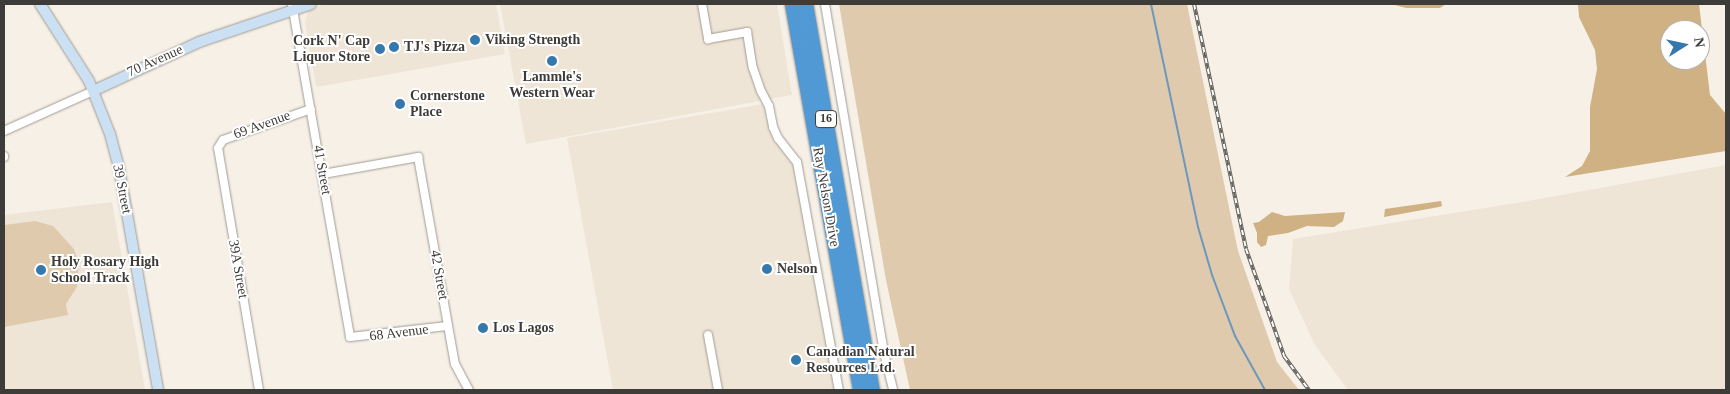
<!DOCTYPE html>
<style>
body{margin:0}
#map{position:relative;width:1730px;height:394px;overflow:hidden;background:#f6f0e7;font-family:"Times New Roman",serif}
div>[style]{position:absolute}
.built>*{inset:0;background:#efe5d6}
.green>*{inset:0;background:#dfcaad}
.forest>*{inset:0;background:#d0b183}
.stream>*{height:2px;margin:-1px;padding:0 1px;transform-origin:1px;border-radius:1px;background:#6d97bb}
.roads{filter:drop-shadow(0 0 1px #a09b93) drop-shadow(0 0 1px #a09b93)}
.street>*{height:8px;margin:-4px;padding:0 4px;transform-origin:4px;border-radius:4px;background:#fff}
.secondary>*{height:10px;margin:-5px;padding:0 5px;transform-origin:5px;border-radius:5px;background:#cbe0f2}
.highway>*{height:14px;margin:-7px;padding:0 7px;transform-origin:7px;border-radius:7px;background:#5199d5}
.rail>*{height:4px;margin-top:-2px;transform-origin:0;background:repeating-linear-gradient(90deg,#fff 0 5.5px,#66645f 0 11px);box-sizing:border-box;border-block:1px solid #66645f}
.dots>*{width:14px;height:14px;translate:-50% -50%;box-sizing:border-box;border:2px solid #fff;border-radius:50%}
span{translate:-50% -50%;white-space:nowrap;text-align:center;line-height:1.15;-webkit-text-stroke:4px #fff;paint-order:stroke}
.shield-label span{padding:1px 4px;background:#fff;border:1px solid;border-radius:4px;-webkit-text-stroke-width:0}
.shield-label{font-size:12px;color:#3e3c38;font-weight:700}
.poi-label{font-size:14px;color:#3e3c38;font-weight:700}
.left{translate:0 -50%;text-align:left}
.right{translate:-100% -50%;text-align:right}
.street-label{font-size:14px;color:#3e3c38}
.frame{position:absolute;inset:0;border:5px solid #3e3c38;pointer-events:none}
.north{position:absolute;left:1660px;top:20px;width:50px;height:50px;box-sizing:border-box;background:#fff;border:1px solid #b2b1af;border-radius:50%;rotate:80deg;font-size:14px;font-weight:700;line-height:20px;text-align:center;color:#3e3c38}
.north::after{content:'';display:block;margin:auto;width:18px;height:22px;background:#3578ae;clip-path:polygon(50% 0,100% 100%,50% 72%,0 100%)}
</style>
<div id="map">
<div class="built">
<div style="clip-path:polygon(328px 4px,496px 4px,505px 54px,316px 87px,305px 22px,309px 8px)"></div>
<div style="clip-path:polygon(500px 4px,777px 4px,792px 95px,526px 144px)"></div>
<div style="clip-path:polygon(763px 104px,772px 136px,793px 165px,834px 390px,613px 390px,567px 138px)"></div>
<div style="clip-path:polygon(1726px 165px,1726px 390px,1348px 390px,1315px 345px,1289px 289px,1293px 239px,1522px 202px)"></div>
<div style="clip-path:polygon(112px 202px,145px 390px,4px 390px,4px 215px)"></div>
</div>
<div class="green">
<div style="clip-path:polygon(839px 4px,1187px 4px,1238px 251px,1277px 362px,1299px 390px,910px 390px,886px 280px)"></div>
<div style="clip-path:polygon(35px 221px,53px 226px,74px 249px,79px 264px,77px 287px,66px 304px,68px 315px,4px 327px,4px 225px)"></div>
</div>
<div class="forest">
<div style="clip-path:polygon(1391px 4px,1446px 4px,1440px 8px,1406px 8px)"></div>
<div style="clip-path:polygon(evenodd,1578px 4px,1699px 4px,1710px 95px,1726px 114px,1726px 151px,1565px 177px,1582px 166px,1590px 151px,1590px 107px,1597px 69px,1595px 50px,1579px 17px,1578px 4px,1670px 30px,1700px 30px,1700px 60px,1670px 60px,1670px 30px)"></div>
<div style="clip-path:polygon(1441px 201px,1442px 206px,1439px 207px,1384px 217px,1385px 209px)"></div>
<div style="clip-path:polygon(1272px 212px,1285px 216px,1345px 212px,1343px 221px,1334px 227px,1307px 226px,1288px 233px,1268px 236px,1266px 245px,1261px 247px,1257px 242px,1257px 233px,1253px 223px,1259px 222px)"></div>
</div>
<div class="stream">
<div style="left:1151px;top:4px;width:228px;rotate:78.1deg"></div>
<div style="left:1198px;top:227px;width:50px;rotate:73.7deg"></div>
<div style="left:1212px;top:275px;width:65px;rotate:69.3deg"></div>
<div style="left:1235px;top:336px;width:62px;rotate:60.9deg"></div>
</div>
<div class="roads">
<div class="street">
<div style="left:292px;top:4px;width:338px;rotate:80.1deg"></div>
<div style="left:350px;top:337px;width:98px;rotate:-6.5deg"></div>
<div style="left:702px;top:4px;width:36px;rotate:80deg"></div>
<div style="left:708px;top:39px;width:40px;rotate:-10deg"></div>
<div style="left:747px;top:32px;width:36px;rotate:81deg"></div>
<div style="left:753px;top:68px;width:24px;rotate:71deg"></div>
<div style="left:761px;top:91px;width:17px;rotate:62deg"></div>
<div style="left:769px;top:106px;width:21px;rotate:79deg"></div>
<div style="left:773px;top:127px;width:12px;rotate:66deg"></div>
<div style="left:778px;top:138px;width:31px;rotate:52deg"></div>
<div style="left:797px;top:162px;width:232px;rotate:79.6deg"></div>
<div style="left:825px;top:4px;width:354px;rotate:80.4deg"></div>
<div style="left:884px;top:353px;width:38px;rotate:76deg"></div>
<div style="left:4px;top:131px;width:98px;rotate:-24.2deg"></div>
<div style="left:4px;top:156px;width:1px;rotate:90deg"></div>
<div style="left:323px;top:174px;width:97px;rotate:-10.1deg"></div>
<div style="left:418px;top:157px;width:210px;rotate:79.9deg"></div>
<div style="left:455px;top:364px;width:30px;rotate:62deg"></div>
<div style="left:708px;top:335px;width:56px;rotate:79.7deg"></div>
<div style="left:259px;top:390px;width:245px;rotate:-99.6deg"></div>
<div style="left:218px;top:148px;width:9px;rotate:-58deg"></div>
<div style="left:223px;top:140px;width:93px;rotate:-19.4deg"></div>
</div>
<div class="secondary">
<div style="left:40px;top:4px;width:91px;rotate:57.5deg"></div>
<div style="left:89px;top:81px;width:57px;rotate:68.4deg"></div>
<div style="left:110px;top:134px;width:35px;rotate:75deg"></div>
<div style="left:119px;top:168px;width:225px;rotate:80deg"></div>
<div style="left:93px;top:91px;width:117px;rotate:-24.8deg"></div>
<div style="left:199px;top:42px;width:118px;rotate:-18.7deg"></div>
</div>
<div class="highway">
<div style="left:792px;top:4px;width:392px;rotate:80deg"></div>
<div style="left:806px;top:4px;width:392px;rotate:80.2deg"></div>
</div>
</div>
<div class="rail">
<div style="left:1194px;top:4px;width:250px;rotate:78deg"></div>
<div style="left:1246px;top:249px;width:114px;rotate:70.4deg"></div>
<div style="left:1284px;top:356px;width:42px;rotate:53.7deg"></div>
</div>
<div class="dots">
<div style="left:475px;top:40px;background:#3578ae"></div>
<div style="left:394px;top:47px;background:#3578ae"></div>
<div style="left:380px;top:49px;background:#3578ae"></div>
<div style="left:552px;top:61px;background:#3578ae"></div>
<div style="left:400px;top:104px;background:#3578ae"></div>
<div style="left:767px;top:269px;background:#3578ae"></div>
<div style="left:41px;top:270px;background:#3578ae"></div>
<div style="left:483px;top:328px;background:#3578ae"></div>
<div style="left:796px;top:360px;background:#3578ae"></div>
</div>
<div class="shield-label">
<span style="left:826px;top:119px">16</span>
</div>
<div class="poi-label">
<span class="left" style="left:485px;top:40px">Viking Strength</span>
<span class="right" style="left:370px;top:49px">Cork N' Cap<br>Liquor Store</span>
<span class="left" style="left:404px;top:47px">TJ's Pizza</span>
<span style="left:552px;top:85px">Lammle's<br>Western Wear</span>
<span class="left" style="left:410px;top:104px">Cornerstone<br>Place</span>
<span class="left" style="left:51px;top:270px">Holy Rosary High<br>School Track</span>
<span class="left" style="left:777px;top:269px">Nelson</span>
<span class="left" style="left:493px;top:328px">Los Lagos</span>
<span class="left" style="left:806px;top:360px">Canadian Natural<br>Resources Ltd.</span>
</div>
<div class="street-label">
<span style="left:155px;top:61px;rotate:-24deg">70 Avenue</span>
<span style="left:262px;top:125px;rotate:-20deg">69 Avenue</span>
<span style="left:322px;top:170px;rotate:80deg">41 Street</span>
<span style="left:122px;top:189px;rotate:79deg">39 Street</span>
<span style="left:826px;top:197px;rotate:80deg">Ray Nelson Drive</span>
<span style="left:238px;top:269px;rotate:80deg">39A Street</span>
<span style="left:439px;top:275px;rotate:80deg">42 Street</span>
<span style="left:399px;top:333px;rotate:-7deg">68 Avenue</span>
</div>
<div class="frame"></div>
<div class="north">N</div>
</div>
